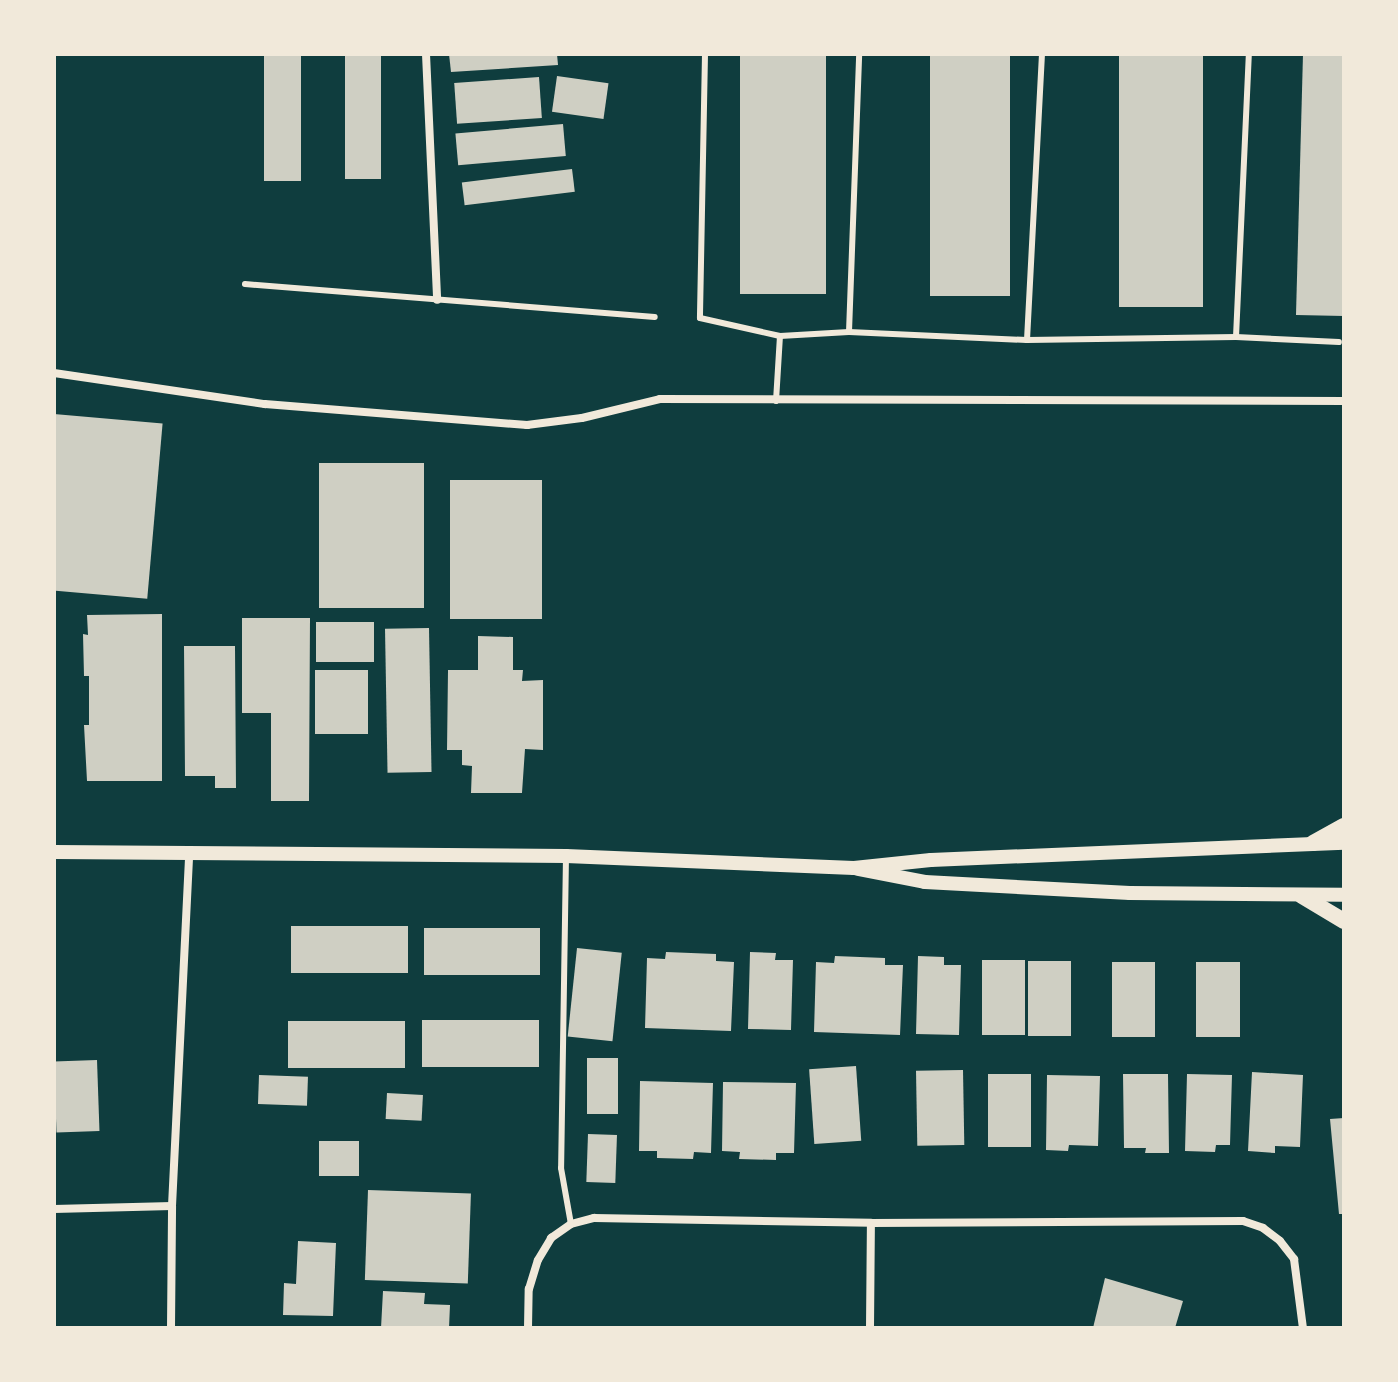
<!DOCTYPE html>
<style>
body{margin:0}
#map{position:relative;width:1398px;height:1382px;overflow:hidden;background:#0f3d3e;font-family:Cabin,sans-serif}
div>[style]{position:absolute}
.building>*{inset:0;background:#cfcfc3;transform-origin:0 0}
.service>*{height:6px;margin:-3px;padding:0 3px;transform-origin:3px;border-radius:3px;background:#f1e9da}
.minor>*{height:8px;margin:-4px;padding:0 4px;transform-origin:4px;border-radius:4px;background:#f1e9da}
.tertiary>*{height:14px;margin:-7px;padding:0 7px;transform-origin:7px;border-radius:7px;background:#f1e9da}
.secondary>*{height:16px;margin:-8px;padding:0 8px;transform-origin:8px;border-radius:8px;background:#f1e9da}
span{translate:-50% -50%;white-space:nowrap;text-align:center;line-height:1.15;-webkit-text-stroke:7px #f1e9da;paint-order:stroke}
.frame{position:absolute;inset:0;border:56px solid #f1e9da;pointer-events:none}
</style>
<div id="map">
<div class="building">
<div style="left:264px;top:54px;width:37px;height:127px"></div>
<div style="left:345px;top:54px;width:36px;height:125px"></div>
<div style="clip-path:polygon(449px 54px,557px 54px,558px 65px,451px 72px)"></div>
<div style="left:740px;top:54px;width:86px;height:240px"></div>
<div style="left:930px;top:54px;width:80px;height:242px"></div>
<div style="left:1119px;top:54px;width:84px;height:253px"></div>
<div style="clip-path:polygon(1303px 54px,1344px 54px,1344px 316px,1296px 315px)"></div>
<div style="left:557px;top:76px;width:52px;height:36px;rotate:8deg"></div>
<div style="left:539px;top:77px;width:41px;height:85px;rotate:86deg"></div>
<div style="left:563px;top:124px;width:32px;height:108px;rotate:85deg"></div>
<div style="left:572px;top:169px;width:23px;height:111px;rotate:83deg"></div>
<div style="left:54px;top:414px;width:109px;height:176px;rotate:5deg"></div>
<div style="left:319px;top:463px;width:105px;height:145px"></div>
<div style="left:450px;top:480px;width:92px;height:139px"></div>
<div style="clip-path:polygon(162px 614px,162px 781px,87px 781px,84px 725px,89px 725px,89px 676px,84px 676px,83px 634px,88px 635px,87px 615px)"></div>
<div style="clip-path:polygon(242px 618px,310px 618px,309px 801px,271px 801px,271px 713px,242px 713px)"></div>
<div style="left:316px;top:622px;width:58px;height:40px"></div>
<div style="left:429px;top:628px;width:144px;height:44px;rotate:89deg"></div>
<div style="clip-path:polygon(478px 636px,513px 637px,513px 670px,523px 670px,522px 681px,543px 680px,543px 750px,525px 749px,522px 793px,471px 793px,472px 766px,462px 765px,462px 750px,447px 750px,448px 670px,478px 670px)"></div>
<div style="clip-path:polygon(184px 646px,235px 646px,236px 788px,215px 788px,215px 776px,185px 776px)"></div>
<div style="left:315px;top:670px;width:53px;height:64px"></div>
<div style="left:291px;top:926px;width:117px;height:47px"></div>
<div style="left:424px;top:928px;width:116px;height:47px"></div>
<div style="left:577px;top:948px;width:45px;height:89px;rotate:6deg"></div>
<div style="clip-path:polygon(666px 952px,716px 954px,716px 961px,734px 962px,731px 1031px,645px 1028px,647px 958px,665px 959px)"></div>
<div style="clip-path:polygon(750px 952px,776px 953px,775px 960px,793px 960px,791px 1030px,748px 1029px)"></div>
<div style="clip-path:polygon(835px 956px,885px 958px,885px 965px,903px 965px,900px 1035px,814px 1032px,816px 962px,834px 963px)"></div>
<div style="clip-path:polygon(918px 956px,944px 957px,944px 965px,961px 965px,959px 1035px,916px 1034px)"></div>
<div style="left:982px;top:960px;width:43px;height:75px"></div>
<div style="left:1028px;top:961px;width:43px;height:75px"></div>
<div style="left:1112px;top:962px;width:43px;height:75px"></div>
<div style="left:1196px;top:962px;width:44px;height:75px"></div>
<div style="left:422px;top:1020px;width:117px;height:47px"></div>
<div style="left:288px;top:1021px;width:117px;height:47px"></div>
<div style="left:587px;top:1058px;width:31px;height:56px"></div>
<div style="left:97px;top:1060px;width:71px;height:43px;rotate:88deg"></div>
<div style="left:856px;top:1066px;width:75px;height:47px;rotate:86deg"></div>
<div style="left:963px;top:1070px;width:75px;height:47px;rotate:89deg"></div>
<div style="clip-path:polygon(1252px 1072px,1303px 1075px,1300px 1147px,1275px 1146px,1275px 1153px,1248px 1151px)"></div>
<div style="left:988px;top:1074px;width:43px;height:73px"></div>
<div style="clip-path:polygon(1123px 1074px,1168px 1074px,1169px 1153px,1145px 1153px,1146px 1148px,1124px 1148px)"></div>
<div style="clip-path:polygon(1187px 1074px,1232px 1075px,1230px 1145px,1216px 1145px,1215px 1152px,1185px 1151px)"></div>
<div style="left:259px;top:1075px;width:49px;height:29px;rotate:2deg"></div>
<div style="clip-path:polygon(1047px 1075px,1100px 1076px,1098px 1146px,1069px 1145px,1068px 1151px,1046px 1150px)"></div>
<div style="clip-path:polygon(640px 1081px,713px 1083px,711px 1153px,694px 1152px,693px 1159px,657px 1158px,657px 1151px,639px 1151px)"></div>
<div style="clip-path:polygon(723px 1082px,796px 1083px,794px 1153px,776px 1153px,776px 1160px,739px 1159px,740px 1152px,722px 1151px)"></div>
<div style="left:387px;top:1093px;width:36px;height:26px;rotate:3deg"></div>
<div style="clip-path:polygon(1344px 1118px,1344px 1214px,1339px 1214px,1330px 1119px)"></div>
<div style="left:588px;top:1134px;width:29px;height:48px;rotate:2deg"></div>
<div style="left:319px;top:1141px;width:40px;height:35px"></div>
<div style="left:368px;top:1190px;width:103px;height:90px;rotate:2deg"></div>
<div style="clip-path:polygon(298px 1241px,336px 1243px,333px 1316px,283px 1315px,284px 1283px,296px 1284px)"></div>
<div style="clip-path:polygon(1105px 1278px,1183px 1301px,1175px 1328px,1093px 1328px)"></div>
<div style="clip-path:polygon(383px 1291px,425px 1293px,424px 1304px,450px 1305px,449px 1328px,381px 1328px)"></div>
</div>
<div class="service">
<div style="left:705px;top:54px;width:264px;rotate:91.1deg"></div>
<div style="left:700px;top:318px;width:82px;rotate:12.7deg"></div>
<div style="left:780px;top:336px;width:69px;rotate:-3.3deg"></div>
<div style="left:849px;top:332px;width:178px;rotate:2.6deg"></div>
<div style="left:1027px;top:340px;width:209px;rotate:-0.8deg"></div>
<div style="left:1236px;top:337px;width:103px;rotate:2.8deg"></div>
<div style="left:245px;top:284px;width:411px;rotate:4.6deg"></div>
<div style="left:849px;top:332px;width:278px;rotate:-87.9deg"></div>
<div style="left:1236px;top:337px;width:283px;rotate:-87.4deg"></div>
<div style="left:1027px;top:340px;width:286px;rotate:-87deg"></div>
<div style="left:776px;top:401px;width:65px;rotate:-86.5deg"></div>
<div style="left:566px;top:856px;width:312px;rotate:90.9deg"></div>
<div style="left:561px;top:1168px;width:57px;rotate:79.9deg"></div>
</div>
<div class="minor">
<div style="left:426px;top:54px;width:246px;rotate:87.4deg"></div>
<div style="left:54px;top:373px;width:213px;rotate:8.4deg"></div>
<div style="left:265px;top:404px;width:263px;rotate:4.6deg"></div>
<div style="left:527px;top:425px;width:55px;rotate:-7.3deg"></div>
<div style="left:582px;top:418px;width:80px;rotate:-13.7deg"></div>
<div style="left:660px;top:399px;width:684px;rotate:0.17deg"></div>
<div style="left:54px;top:1209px;width:118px;rotate:-1.5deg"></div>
<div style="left:171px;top:1328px;width:122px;rotate:-89.5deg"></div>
<div style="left:172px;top:1206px;width:353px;rotate:-87.2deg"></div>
<div style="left:528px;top:1328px;width:39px;rotate:-89deg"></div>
<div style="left:529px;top:1289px;width:30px;rotate:-73deg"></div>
<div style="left:538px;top:1260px;width:26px;rotate:-59deg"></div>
<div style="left:551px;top:1238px;width:24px;rotate:-35deg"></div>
<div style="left:571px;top:1224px;width:24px;rotate:-15deg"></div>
<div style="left:594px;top:1218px;width:277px;rotate:1deg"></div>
<div style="left:871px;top:1223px;width:372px;rotate:-0.3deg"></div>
<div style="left:1243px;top:1221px;width:21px;rotate:19deg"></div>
<div style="left:1263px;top:1228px;width:21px;rotate:37deg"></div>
<div style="left:1280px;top:1241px;width:23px;rotate:52deg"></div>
<div style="left:1294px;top:1259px;width:70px;rotate:82.6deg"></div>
<div style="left:870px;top:1328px;width:105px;rotate:-89.5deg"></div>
</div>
<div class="tertiary">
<div style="left:54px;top:852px;width:512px;rotate:0.45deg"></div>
<div style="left:566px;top:856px;width:288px;rotate:2.4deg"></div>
<div style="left:854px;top:868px;width:77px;rotate:-5.9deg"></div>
<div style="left:931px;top:860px;width:413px;rotate:-2.4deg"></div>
<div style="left:858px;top:869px;width:68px;rotate:11deg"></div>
<div style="left:925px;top:882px;width:205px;rotate:3.1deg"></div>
<div style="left:1130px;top:893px;width:214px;rotate:0.5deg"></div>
</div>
<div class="secondary">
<div style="left:1313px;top:843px;width:35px;rotate:-29deg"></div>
<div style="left:1302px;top:896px;width:49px;rotate:30.8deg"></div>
</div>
<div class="frame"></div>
</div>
